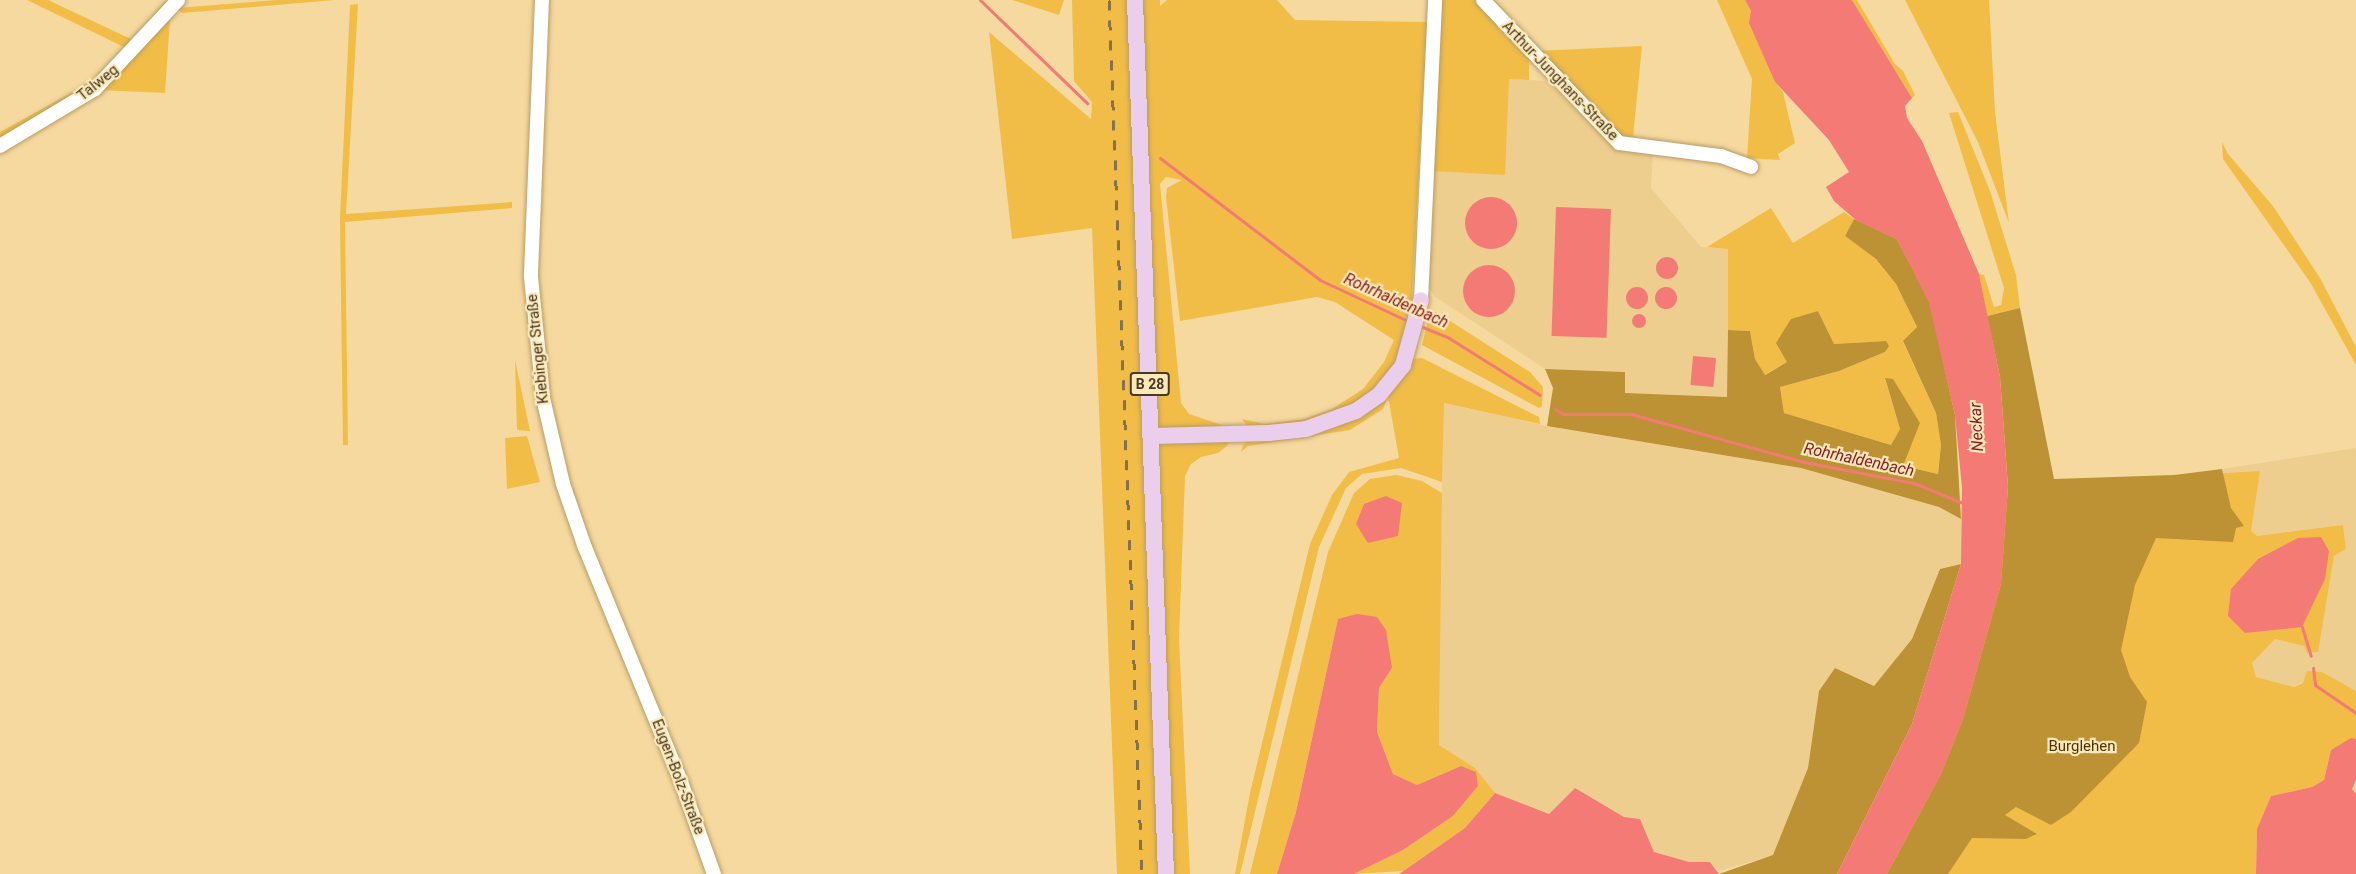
<!DOCTYPE html>
<meta charset="utf-8">
<style>
body{margin:0}
#map{position:relative;width:2356px;height:874px;overflow:hidden;background:#f6d99f;font-family:Roboto,sans-serif}
div>[style]{position:absolute}
.built>*{inset:0;background:#eece8e}
.green>*{inset:0;background:#f1bd47}
.forest>*{inset:0;background:#bc9235}
.water>*{inset:0;background:#f37a75;transform-origin:0 0}
.round{border-radius:50%}
.stream>*{height:3px;margin:-1.5px;padding:0 1.5px;transform-origin:1.5px;border-radius:1.5px;background:#f37a75}
.roads{filter:drop-shadow(0 0 2px #b89c65) drop-shadow(0 0 2px #b89c65)}
.minor>*{height:14px;margin:-7px;padding:0 7px;transform-origin:7px;border-radius:7px;background:#fff}
.major>*{height:16px;margin:-8px;padding:0 8px;transform-origin:8px;border-radius:8px;background:#ebcdec}
.rail>*{height:3px;margin-top:-1.5px;transform-origin:0;background:repeating-linear-gradient(90deg,#84724e 0 10px,transparent 0 20px)}
span{translate:-50% -50%;white-space:nowrap;text-align:center;line-height:1.15;-webkit-text-stroke:4.5px #fee7b9;paint-order:stroke}
.shield-label span{padding:2px 4px;background:#fee7b9;border:2px solid;border-radius:4px;-webkit-text-stroke-width:0}
.shield-label{font-size:14px;color:#453a22;font-weight:700}
.street-label{font-size:15px;color:#453a22}
.park-label{font-size:15px;color:#4b3500}
.water-label{font-size:16px;color:#891d22;font-style:italic}
</style>
<div id="map">
<div class="built">
<div style="clip-path:polygon(1509px 79px,1547px 81px,1615px 148px,1653px 151px,1651px 188px,1701px 247px,1728px 248px,1728px 397px,1624px 393px,1625px 372px,1545px 369px,1434px 296px,1429px 286px,1433px 171px)"></div>
<div style="clip-path:polygon(1443px 403px,1547px 426px,1801px 468px,1939px 507px,1961px 519px,1961px 564px,1940px 569px,1912px 639px,1874px 686px,1835px 669px,1819px 691px,1808px 768px,1773px 855px,1719px 871px,1710px 862px,1689px 862px,1654px 852px,1640px 819px,1624px 817px,1575px 788px,1549px 814px,1495px 793px,1475px 768px,1439px 745px)"></div>
<div style="clip-path:polygon(2356px 448px,2356px 691px,2321px 672px,2294px 687px,2256px 677px,2252px 663px,2275px 639px,2304px 646px,2326px 603px,2334px 556px,2346px 549px,2343px 526px,2257px 536px,2244px 526px,2231px 508px,2222px 469px)"></div>
</div>
<div class="green">
<div style="clip-path:polygon(27px 0,48px 0,133px 40px,165px 2px,167px 5px,92px 88px,0 143px,0 132px,91px 82px,126px 48px)"></div>
<div style="clip-path:polygon(277px 0,335px 0,182px 13px,177px 8px)"></div>
<div style="clip-path:polygon(1012px 0,1064px 0,1059px 15px)"></div>
<div style="clip-path:polygon(1072px 0,1160px 0,1160px 6px,1167px 0,1277px 0,1295px 20px,1427px 22px,1411px 312px,1405px 343px,1391px 369px,1367px 395px,1337px 414px,1284px 427px,1247px 426px,1242px 419px,1265px 424px,1304px 419px,1332px 409px,1363px 389px,1384px 362px,1394px 340px,1335px 302px,1317px 297px,1180px 321px,1166px 197px,1167px 188px,1182px 180px,1166px 177px,1160px 184px,1181px 403px,1189px 414px,1225px 426px,1228px 445px,1218px 453px,1201px 457px,1191px 464px,1185px 476px,1179px 638px,1190px 874px,1117px 874px,1092px 228px,1012px 239px,989px 32px,1091px 119px,1092px 102px,1074px 81px)"></div>
<div style="clip-path:polygon(1440px 0,1478px 0,1529px 56px,1529px 80px,1509px 79px,1505px 175px,1433px 171px)"></div>
<div style="clip-path:polygon(1717px 0,1745px 0,1751px 11px,1775px 82px,1783px 92px,1795px 143px,1778px 154px,1780px 160px,1747px 158px,1752px 79px)"></div>
<div style="clip-path:polygon(1852px 0,1857px 0,1895px 64px,1903px 71px,1915px 95px,1912px 98px)"></div>
<div style="clip-path:polygon(1905px 0,1989px 0,1995px 112px,2009px 223px,1978px 142px)"></div>
<div style="clip-path:polygon(358px 4px,346px 214px,512px 202px,512px 208px,345px 222px,348px 445px,343px 445px,340px 218px,350px 5px)"></div>
<div style="clip-path:polygon(170px 19px,165px 93px,98px 90px,168px 20px)"></div>
<div style="clip-path:polygon(1642px 46px,1633px 137px,1620px 136px,1536px 51px)"></div>
<div style="clip-path:polygon(1958px 112px,1990px 191px,2016px 275px,2020px 308px,1987px 316px,1979px 274px,1984px 275px,1994px 307px,2001px 305px,2004px 288px,1949px 113px)"></div>
<div style="clip-path:polygon(2222px 142px,2228px 154px,2273px 206px,2320px 278px,2356px 347px,2356px 365px,2310px 282px,2223px 159px)"></div>
<div style="clip-path:polygon(1771px 208px,1793px 243px,1844px 212px,1854px 219px,1845px 236px,1876px 259px,1896px 284px,1917px 327px,1903px 342px,1936px 413px,1941px 445px,1938px 474px,1902px 466px,1920px 423px,1885px 379px,1900px 429px,1891px 445px,1784px 413px,1780px 387px,1839px 371px,1885px 352px,1886px 341px,1834px 344px,1818px 311px,1787px 362px,1764px 375px,1755px 359px,1750px 331px,1728px 330px,1728px 249px,1707px 247px)"></div>
<div style="clip-path:polygon(1430px 312px,1436px 312px,1530px 372px,1543px 387px,1542px 406px,1539px 408px,1422px 345px)"></div>
<div style="clip-path:polygon(1422px 358px,1539px 417px,1540px 424px,1444px 403px,1442px 482px,1401px 468px,1362px 474px,1346px 488px,1319px 547px,1240px 874px,1235px 874px,1250px 793px,1310px 544px,1332px 495px,1349px 472px,1399px 458px,1388px 396px,1383px 409px,1350px 430px,1248px 446px,1241px 452px,1243px 445px,1248px 441px,1316px 433px,1356px 418px,1413px 359px)"></div>
<div style="clip-path:polygon(515px 360px,530px 431px,517px 430px)"></div>
<div style="clip-path:polygon(527px 436px,540px 482px,507px 489px,505px 438px)"></div>
<div style="clip-path:polygon(evenodd,2260px 471px,2251px 531px,2257px 536px,2343px 525px,2346px 549px,2334px 556px,2318px 652px,2307px 653px,2304px 646px,2275px 639px,2252px 663px,2256px 677px,2294px 687px,2303px 683px,2307px 671px,2322px 672px,2356px 691px,2356px 739px,2331px 750px,2324px 780px,2312px 787px,2271px 796px,2257px 829px,2256px 874px,1880px 874px,2011px 486px,2260px 471px,2298px 538px,2272px 628px,2245px 633px,2298px 538px)"></div>
<div style="clip-path:polygon(1396px 475px,1422px 481px,1442px 493px,1439px 745px,1475px 768px,1495px 793px,1465px 828px,1403px 871px,1354px 874px,1403px 850px,1453px 816px,1478px 786px,1461px 766px,1417px 785px,1393px 774px,1377px 732px,1379px 688px,1392px 668px,1338px 619px,1296px 812px,1277px 874px,1250px 874px,1328px 552px,1354px 493px,1370px 479px)"></div>
</div>
<div class="forest">
<div style="clip-path:polygon(1854px 219px,1897px 239px,1930px 303px,1955px 415px,1961px 519px,1939px 507px,1801px 468px,1547px 426px,1553px 388px,1545px 369px,1625px 372px,1625px 393px,1727px 397px,1728px 330px,1750px 331px,1755px 359px,1765px 375px,1787px 362px,1776px 343px,1791px 319px,1818px 311px,1834px 344px,1886px 341px,1889px 346px,1885px 352px,1839px 371px,1780px 387px,1784px 413px,1891px 445px,1900px 429px,1885px 378px,1893px 379px,1920px 423px,1903px 466px,1938px 474px,1941px 445px,1936px 413px,1903px 341px,1917px 327px,1896px 284px,1876px 259px,1845px 236px)"></div>
<div style="clip-path:polygon(2020px 308px,2054px 479px,2174px 475px,2222px 469px,2231px 508px,2244px 526px,2236px 528px,2233px 542px,2156px 538px,2135px 585px,2121px 650px,2130px 677px,2147px 702px,2139px 743px,2071px 812px,2051px 825px,2016px 807px,2005px 815px,2037px 834px,2026px 839px,1972px 838px,1948px 874px,1887px 874px,1941px 774px,1963px 719px,2001px 584px,2008px 487px,2000px 377px,1987px 316px)"></div>
<div style="clip-path:polygon(1961px 564px,1912px 724px,1837px 874px,1719px 874px,1773px 855px,1808px 768px,1819px 691px,1835px 668px,1874px 686px,1912px 639px,1940px 569px)"></div>
</div>
<div class="water">
<div style="clip-path:polygon(1745px 0,1852px 0,1912px 98px,1905px 106px,1907px 118px,1922px 141px,1979px 274px,2000px 377px,2008px 487px,2001px 584px,1963px 719px,1941px 774px,1887px 874px,1837px 874px,1912px 724px,1961px 564px,1962px 488px,1955px 415px,1929px 303px,1897px 239px,1857px 221px,1834px 201px,1826px 187px,1849px 172px,1829px 140px,1775px 82px,1749px 23px,1751px 11px)"></div>
<div class="round" style="left:1465px;top:197px;width:52px;height:52px"></div>
<div style="left:1556px;top:207px;width:55px;height:129px;rotate:2deg"></div>
<div class="round" style="left:1656px;top:257px;width:22px;height:22px"></div>
<div class="round" style="left:1463px;top:265px;width:52px;height:52px"></div>
<div class="round" style="left:1655px;top:287px;width:22px;height:22px"></div>
<div class="round" style="left:1626px;top:287px;width:22px;height:22px"></div>
<div class="round" style="left:1632px;top:314px;width:14px;height:14px"></div>
<div style="left:1693px;top:356px;width:23px;height:29px;rotate:5deg"></div>
<div style="clip-path:polygon(1386px 496px,1402px 503px,1398px 536px,1368px 543px,1356px 524px,1364px 504px)"></div>
<div style="clip-path:polygon(2321px 537px,2329px 551px,2325px 579px,2302px 627px,2245px 633px,2228px 616px,2231px 589px,2258px 559px,2298px 538px)"></div>
<div style="clip-path:polygon(1357px 614px,1377px 617px,1386px 630px,1392px 668px,1379px 688px,1377px 732px,1393px 774px,1417px 785px,1461px 766px,1476px 772px,1478px 786px,1453px 816px,1403px 850px,1354px 874px,1277px 874px,1296px 812px,1338px 619px)"></div>
<div style="clip-path:polygon(2351px 738px,2356px 739px,2356px 780px,2352px 789px,2356px 794px,2356px 874px,2256px 874px,2257px 829px,2271px 796px,2312px 787px,2324px 780px,2331px 750px)"></div>
<div style="clip-path:polygon(1575px 788px,1624px 817px,1640px 819px,1654px 852px,1689px 862px,1710px 862px,1719px 874px,1399px 874px,1465px 828px,1495px 793px,1549px 814px)"></div>
</div>
<div class="stream">
<div style="left:980px;top:0;width:149px;rotate:43.9deg"></div>
<div style="left:1160px;top:158px;width:201px;rotate:37.3deg"></div>
<div style="left:1320px;top:280px;width:97px;rotate:25deg"></div>
<div style="left:1420px;top:326px;width:31px;rotate:22deg"></div>
<div style="left:1449px;top:338px;width:107px;rotate:32.1deg"></div>
<div style="left:1555px;top:409px;width:9px;rotate:32deg"></div>
<div style="left:1563px;top:414px;width:68px"></div>
<div style="left:1631px;top:414px;width:180px;rotate:15.5deg"></div>
<div style="left:1804px;top:462px;width:112px;rotate:10.8deg"></div>
<div style="left:1914px;top:483px;width:55px;rotate:22.4deg"></div>
<div style="left:2302px;top:627px;width:30px;rotate:73deg"></div>
<div style="left:2313px;top:668px;width:17px;rotate:83deg"></div>
<div style="left:2315px;top:685px;width:50px;rotate:34.3deg"></div>
</div>
<div class="roads">
<div class="minor">
<div style="left:542px;top:0;width:277px;rotate:92.3deg"></div>
<div style="left:531px;top:277px;width:122px;rotate:84.3deg"></div>
<div style="left:543px;top:398px;width:88px;rotate:76.9deg"></div>
<div style="left:563px;top:484px;width:65px;rotate:71deg"></div>
<div style="left:584px;top:545px;width:256px;rotate:67.7deg"></div>
<div style="left:681px;top:782px;width:98px;rotate:70.3deg"></div>
<div style="left:1483px;top:0;width:197px;rotate:46.4deg"></div>
<div style="left:1619px;top:143px;width:103px;rotate:7.3deg"></div>
<div style="left:1721px;top:156px;width:32px;rotate:20deg"></div>
<div style="left:0;top:146px;width:111px;rotate:-31deg"></div>
<div style="left:95px;top:89px;width:122px;rotate:-47deg"></div>
<div style="left:1421px;top:300px;width:300px;rotate:-87.3deg"></div>
</div>
<div class="major">
<div style="left:1135px;top:0;width:875px;rotate:87.97deg"></div>
<div style="left:1152px;top:436px;width:117px;rotate:-1.5deg"></div>
<div style="left:1269px;top:433px;width:37px;rotate:-6deg"></div>
<div style="left:1306px;top:429px;width:53px;rotate:-19.8deg"></div>
<div style="left:1356px;top:411px;width:28px;rotate:-35deg"></div>
<div style="left:1379px;top:395px;width:38px;rotate:-51deg"></div>
<div style="left:1403px;top:365px;width:67px;rotate:-74.5deg"></div>
</div>
</div>
<div class="rail">
<div style="left:1109px;top:0;width:875px;rotate:87.84deg"></div>
</div>
<div class="shield-label">
<span style="left:1150px;top:384px">B 28</span>
</div>
<div class="street-label">
<span style="left:1560px;top:81px;rotate:46deg">Arthur-Junghans-Straße</span>
<span style="left:98px;top:83px;rotate:-39deg">Talweg</span>
<span style="left:538px;top:349px;rotate:-96deg">Kiebinger Straße</span>
<span style="left:678px;top:777px;rotate:69deg">Eugen-Bolz-Straße</span>
</div>
<div class="park-label">
<span style="left:2082px;top:747px">Burglehen</span>
</div>
<div class="water-label">
<span style="left:1396px;top:301px;rotate:24deg">Rohrhaldenbach</span>
<span style="left:1977px;top:427px;rotate:-93deg">Neckar</span>
<span style="left:1859px;top:460px;rotate:12deg">Rohrhaldenbach</span>
</div>
</div>
